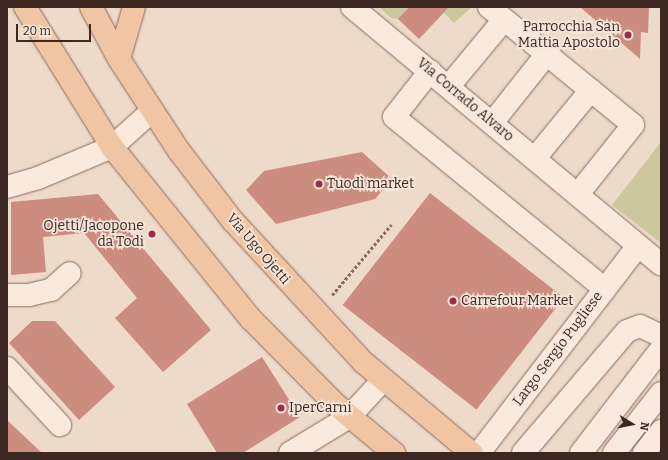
<!DOCTYPE html>
<meta charset="utf-8">
<style>
body{margin:0}
#map{position:relative;width:668px;height:460px;overflow:hidden;background:#eedac9;font-family:Bitter,serif}
div>[style]{position:absolute}
.green>*{inset:0;background:#cdc79d}
.building>*{inset:0;background:#cc8c80;transform-origin:0 0}
.path>*{height:2.5px;margin-top:-1.25px;transform-origin:0;background:repeating-linear-gradient(90deg,#8b6a5e 0 3px,transparent 0 5px)}
.roads{filter:drop-shadow(0 0 1px #8b6a5e) drop-shadow(0 0 1px #8b6a5e)}
.minor>*{height:22px;margin:-11px;padding:0 11px;transform-origin:11px;border-radius:11px;background:#f9eadd}
.major>*{height:22px;margin:-11px;padding:0 11px;transform-origin:11px;border-radius:11px;background:#f0c5a3}
.dots>*{width:11px;height:11px;translate:-50% -50%;box-sizing:border-box;border:2px solid #f6e6d9;border-radius:50%}
span{translate:-50% -50%;white-space:nowrap;text-align:center;line-height:1.15;-webkit-text-stroke:3.5px #f6e6d9;paint-order:stroke}
.poi-label{font-size:14px;color:#3c2721}
.right{translate:-100% -50%;text-align:right}
.left{translate:0 -50%;text-align:left}
.street-label{font-size:14px;color:#3c2721}
.frame{position:absolute;inset:0;border:8px solid #3c2721;pointer-events:none}
.north{position:absolute;left:612px;top:404px;width:40px;height:40px;-webkit-text-stroke:3px #f6e6d9;paint-order:stroke;rotate:100deg;font-size:11px;font-weight:700;line-height:16px;text-align:center;color:#3c2721}
.north::after{content:'';display:block;margin:auto;width:14px;height:18px;background:#3c2721;clip-path:polygon(50% 0,100% 100%,50% 72%,0 100%)}
.scale{position:absolute;left:16px;top:24px;width:75px;height:18px;box-sizing:border-box;border:2px solid #3c2721;border-top:0;padding-left:5px;font-size:12px;line-height:14px;white-space:nowrap;color:#3c2721;-webkit-text-stroke:3px #f6e6d9;paint-order:stroke}
</style>
<div id="map">
<div class="green">
<div style="clip-path:polygon(379px 7px,409px 7px,398px 19px,391px 18px)"></div>
<div style="clip-path:polygon(438px 7px,472px 7px,454px 23px)"></div>
<div style="clip-path:polygon(661px 142px,661px 243px,612px 205px)"></div>
</div>
<div class="building">
<div style="clip-path:polygon(409px 7px,449px 7px,419px 39px,398px 19px)"></div>
<div style="clip-path:polygon(580px 7px,649px 7px,648px 33px,641px 32px,640px 59px)"></div>
<div style="clip-path:polygon(362px 152px,392px 179px,375px 199px,276px 224px,246px 190px,264px 171px)"></div>
<div style="left:430px;top:193px;width:170px;height:142px;rotate:38deg"></div>
<div style="clip-path:polygon(98px 194px,211px 330px,163px 372px,115px 318px,137px 298px,84px 233px,43px 237px,46px 272px,11px 275px,11px 202px)"></div>
<div style="clip-path:polygon(32px 321px,55px 321px,115px 387px,79px 420px,9px 343px)"></div>
<div style="clip-path:polygon(262px 357px,300px 417px,243px 453px,217px 453px,187px 404px)"></div>
<div style="clip-path:polygon(7px 420px,42px 453px,7px 453px)"></div>
</div>
<div class="path">
<div style="left:332px;top:295px;width:92px;rotate:-49.9deg"></div>
</div>
<div class="roads">
<div class="minor">
<div style="left:352px;top:7px;width:402px;rotate:39.8deg"></div>
<div style="left:489px;top:7px;width:186px;rotate:39.3deg"></div>
<div style="left:633px;top:125px;width:88px;rotate:128.6deg"></div>
<div style="left:430px;top:71px;width:58px;rotate:128deg"></div>
<div style="left:394px;top:117px;width:271px;rotate:39.2deg"></div>
<div style="left:449px;top:86px;width:85px;rotate:-50.3deg"></div>
<div style="left:492px;top:123px;width:87px;rotate:-51.5deg"></div>
<div style="left:535px;top:158px;width:88px;rotate:-50.5deg"></div>
<div style="left:7px;top:187px;width:32px;rotate:-16deg"></div>
<div style="left:38px;top:178px;width:80px;rotate:-22.7deg"></div>
<div style="left:112px;top:147px;width:54px;rotate:-42deg"></div>
<div style="left:7px;top:295px;width:22px"></div>
<div style="left:29px;top:295px;width:23px;rotate:-13deg"></div>
<div style="left:51px;top:290px;width:25px;rotate:-42deg"></div>
<div style="left:7px;top:368px;width:78px;rotate:47.1deg"></div>
<div style="left:290px;top:453px;width:69px;rotate:-31.4deg"></div>
<div style="left:349px;top:417px;width:50px;rotate:-47.4deg"></div>
<div style="left:479px;top:453px;width:261px;rotate:-52.5deg"></div>
<div style="left:523px;top:453px;width:160px;rotate:-49.6deg"></div>
<div style="left:627px;top:331px;width:14px;rotate:-21deg"></div>
<div style="left:640px;top:326px;width:23px;rotate:25deg"></div>
<div style="left:581px;top:453px;width:131px;rotate:-52.4deg"></div>
<div style="left:614px;top:453px;width:76px;rotate:-51.9deg"></div>
<div style="left:644px;top:453px;width:28px;rotate:-52deg"></div>
</div>
<div class="major">
<div style="left:25px;top:7px;width:165px;rotate:58.1deg"></div>
<div style="left:112px;top:147px;width:221px;rotate:51.1deg"></div>
<div style="left:251px;top:319px;width:120px;rotate:45.3deg"></div>
<div style="left:335px;top:404px;width:77px;rotate:39.7deg"></div>
<div style="left:91px;top:7px;width:59px;rotate:61.7deg"></div>
<div style="left:119px;top:59px;width:110px;rotate:56.9deg"></div>
<div style="left:179px;top:151px;width:88px;rotate:52.4deg"></div>
<div style="left:233px;top:221px;width:192px;rotate:47.3deg"></div>
<div style="left:363px;top:362px;width:142px;rotate:39.9deg"></div>
<div style="left:119px;top:59px;width:54px;rotate:-73.9deg"></div>
</div>
</div>
<div class="dots">
<div style="left:628px;top:35px;background:#9a2e4a"></div>
<div style="left:319px;top:184px;background:#9a2e4a"></div>
<div style="left:152px;top:234px;background:#9a2e4a"></div>
<div style="left:453px;top:301px;background:#9a2e4a"></div>
<div style="left:281px;top:408px;background:#9a2e4a"></div>
</div>
<div class="poi-label">
<span class="right" style="left:620px;top:35px">Parrocchia San<br>Mattia Apostolo</span>
<span class="left" style="left:327px;top:184px">Tuodì market</span>
<span class="right" style="left:144px;top:234px">Ojetti/Jacopone<br>da Todi</span>
<span class="left" style="left:461px;top:301px">Carrefour Market</span>
<span class="left" style="left:289px;top:408px">IperCarni</span>
</div>
<div class="street-label">
<span style="left:465px;top:100px;rotate:40deg">Via Corrado Alvaro</span>
<span style="left:258px;top:249px;rotate:49deg">Via Ugo Ojetti</span>
<span style="left:558px;top:349px;rotate:-53deg">Largo Sergio Pugliese</span>
</div>
<div class="frame"></div>
<div class="north">N</div>
<div class="scale">20 m</div>
</div>
